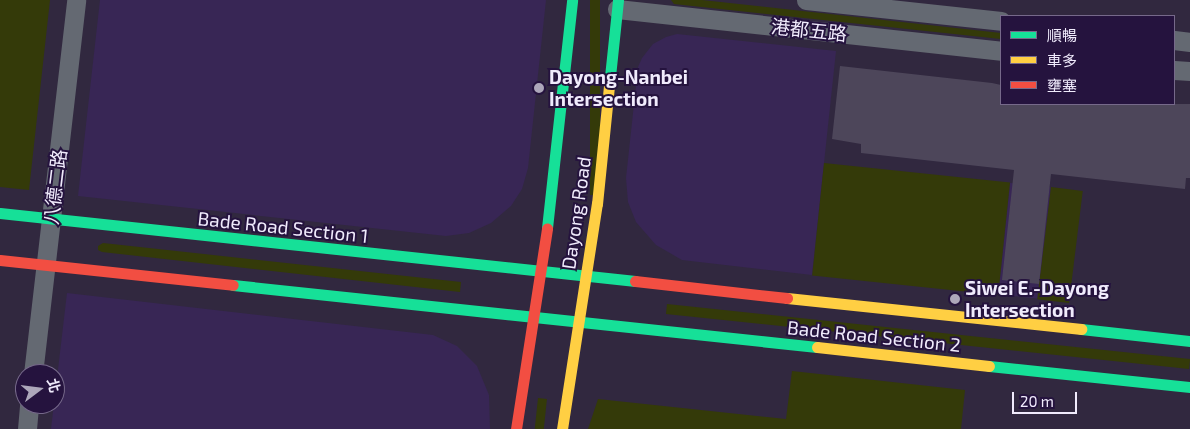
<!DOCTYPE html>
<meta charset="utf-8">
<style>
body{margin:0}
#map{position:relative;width:1190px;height:429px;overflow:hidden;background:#31283f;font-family:"Exo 2","Noto Sans TC",sans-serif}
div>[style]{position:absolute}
.built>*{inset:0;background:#382655;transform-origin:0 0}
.green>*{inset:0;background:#343a09;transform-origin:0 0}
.building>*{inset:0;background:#4d465a}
.street>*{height:19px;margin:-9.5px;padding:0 9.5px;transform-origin:9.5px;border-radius:9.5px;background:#646972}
.fast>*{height:11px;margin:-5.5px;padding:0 5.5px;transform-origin:5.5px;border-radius:5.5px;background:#16e098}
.slow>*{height:11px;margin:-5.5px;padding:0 5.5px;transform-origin:5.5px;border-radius:5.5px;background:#ffcf43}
.jam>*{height:11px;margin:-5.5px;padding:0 5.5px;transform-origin:5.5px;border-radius:5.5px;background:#f24e42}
.dots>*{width:14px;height:14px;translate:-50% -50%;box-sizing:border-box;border:2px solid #25133e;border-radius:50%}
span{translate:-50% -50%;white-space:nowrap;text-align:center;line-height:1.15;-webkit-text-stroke:4px #25133e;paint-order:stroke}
.street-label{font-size:19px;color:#f0ebfc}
.poi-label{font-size:19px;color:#f0ebfc;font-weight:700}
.left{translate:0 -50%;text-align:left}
.legend{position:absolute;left:1000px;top:15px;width:175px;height:90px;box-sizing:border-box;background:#25133e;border:1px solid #76698a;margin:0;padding:6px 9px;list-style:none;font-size:15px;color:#f0ebfc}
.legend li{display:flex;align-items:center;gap:10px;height:25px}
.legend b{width:25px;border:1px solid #76698a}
.north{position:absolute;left:15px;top:364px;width:50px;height:50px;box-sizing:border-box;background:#25133e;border:1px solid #76698a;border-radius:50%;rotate:75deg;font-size:14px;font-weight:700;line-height:20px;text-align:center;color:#f0ebfc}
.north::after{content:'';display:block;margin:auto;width:18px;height:22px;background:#ada7ba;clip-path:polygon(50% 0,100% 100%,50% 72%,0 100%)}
.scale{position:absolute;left:1012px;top:392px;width:65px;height:22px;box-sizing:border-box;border:2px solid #f0ebfc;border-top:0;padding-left:6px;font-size:15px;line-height:18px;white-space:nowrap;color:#f0ebfc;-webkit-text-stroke:4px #25133e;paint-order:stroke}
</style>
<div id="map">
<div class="built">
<div style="clip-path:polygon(100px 0,546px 0,528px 168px,522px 189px,511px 206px,491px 223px,469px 233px,446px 236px,78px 196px)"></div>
<div style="clip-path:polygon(677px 34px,836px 51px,812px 275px,682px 260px,656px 245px,636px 222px,628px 202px,626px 178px,638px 67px,642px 58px,653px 44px,666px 37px)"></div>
<div style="left:1010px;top:183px;width:41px;height:112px;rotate:6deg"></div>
<div style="clip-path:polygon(67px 293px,433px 335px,457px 346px,477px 366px,489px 395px,490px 429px,51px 429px)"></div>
</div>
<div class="green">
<div style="clip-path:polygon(0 0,50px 0,29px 190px,0 187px)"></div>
<div style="left:590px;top:0;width:10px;height:195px"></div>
<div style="clip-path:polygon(671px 0,702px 0,1001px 33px,1001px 39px,674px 4px)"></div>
<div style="left:824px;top:163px;width:187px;height:113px;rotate:6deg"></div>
<div style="left:1051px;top:187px;width:32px;height:113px;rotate:7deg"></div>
<div style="clip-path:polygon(103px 243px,461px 282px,460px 292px,102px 252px,98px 250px,98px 246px)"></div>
<div style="left:667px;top:304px;width:526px;height:10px;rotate:6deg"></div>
<div style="clip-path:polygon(792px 371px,965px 390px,961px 429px,588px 429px,598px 399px,786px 419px)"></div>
<div style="left:538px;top:398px;width:9px;height:31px;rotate:6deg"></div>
</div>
<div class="building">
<div style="clip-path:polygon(840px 66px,992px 83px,1001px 85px,1001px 104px,1190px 104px,1190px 178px,1186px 178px,1185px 189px,1051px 174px,1039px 284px,1002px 280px,1014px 170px,861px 153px,861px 144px,832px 139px)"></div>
</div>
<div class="street">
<div style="left:806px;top:0;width:196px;rotate:6.1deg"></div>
<div style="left:617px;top:9px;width:386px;rotate:6.2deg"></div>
<div style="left:1174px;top:40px;width:16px;rotate:7deg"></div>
<div style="left:1174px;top:70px;width:16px;rotate:4deg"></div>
<div style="left:33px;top:374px;width:376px;rotate:-83.4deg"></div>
<div style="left:27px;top:429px;width:25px;rotate:-85deg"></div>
</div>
<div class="fast">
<div style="left:609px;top:86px;width:86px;rotate:-84deg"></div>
<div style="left:0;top:213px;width:639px;rotate:6.11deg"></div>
<div style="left:547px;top:228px;width:229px;rotate:-83.7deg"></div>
<div style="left:233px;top:285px;width:587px;rotate:6.06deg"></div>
<div style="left:1081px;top:329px;width:110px;rotate:6.3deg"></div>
<div style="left:989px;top:366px;width:202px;rotate:6deg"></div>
</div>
<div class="slow">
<div style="left:787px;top:298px;width:296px;rotate:6deg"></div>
<div style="left:817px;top:347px;width:173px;rotate:6.3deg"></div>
<div style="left:562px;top:429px;width:228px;rotate:-81.2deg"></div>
<div style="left:597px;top:204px;width:119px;rotate:-84.2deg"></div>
</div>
<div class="jam">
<div style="left:0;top:260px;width:234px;rotate:6.1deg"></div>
<div style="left:635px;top:281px;width:153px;rotate:6.4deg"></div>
<div style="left:516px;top:429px;width:203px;rotate:-81.2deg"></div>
</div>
<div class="dots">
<div style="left:539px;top:88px;background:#ada7ba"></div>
<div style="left:955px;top:299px;background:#ada7ba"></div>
</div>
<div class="street-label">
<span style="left:809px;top:30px;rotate:6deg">港都五路</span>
<span style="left:55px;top:187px;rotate:-83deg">八德二路</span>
<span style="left:576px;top:213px;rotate:-82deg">Dayong Road</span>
<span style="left:283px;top:227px;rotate:6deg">Bade Road Section 1</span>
<span style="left:874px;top:336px;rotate:6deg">Bade Road Section 2</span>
</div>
<div class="poi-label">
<span class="left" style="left:549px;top:88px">Dayong-Nanbei<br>Intersection</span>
<span class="left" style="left:965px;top:299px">Siwei E.-Dayong<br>Intersection</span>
</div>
<ul class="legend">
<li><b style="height:6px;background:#16e098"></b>順暢</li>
<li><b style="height:6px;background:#ffcf43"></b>車多</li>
<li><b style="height:6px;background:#f24e42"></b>壅塞</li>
</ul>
<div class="north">北</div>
<div class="scale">20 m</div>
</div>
